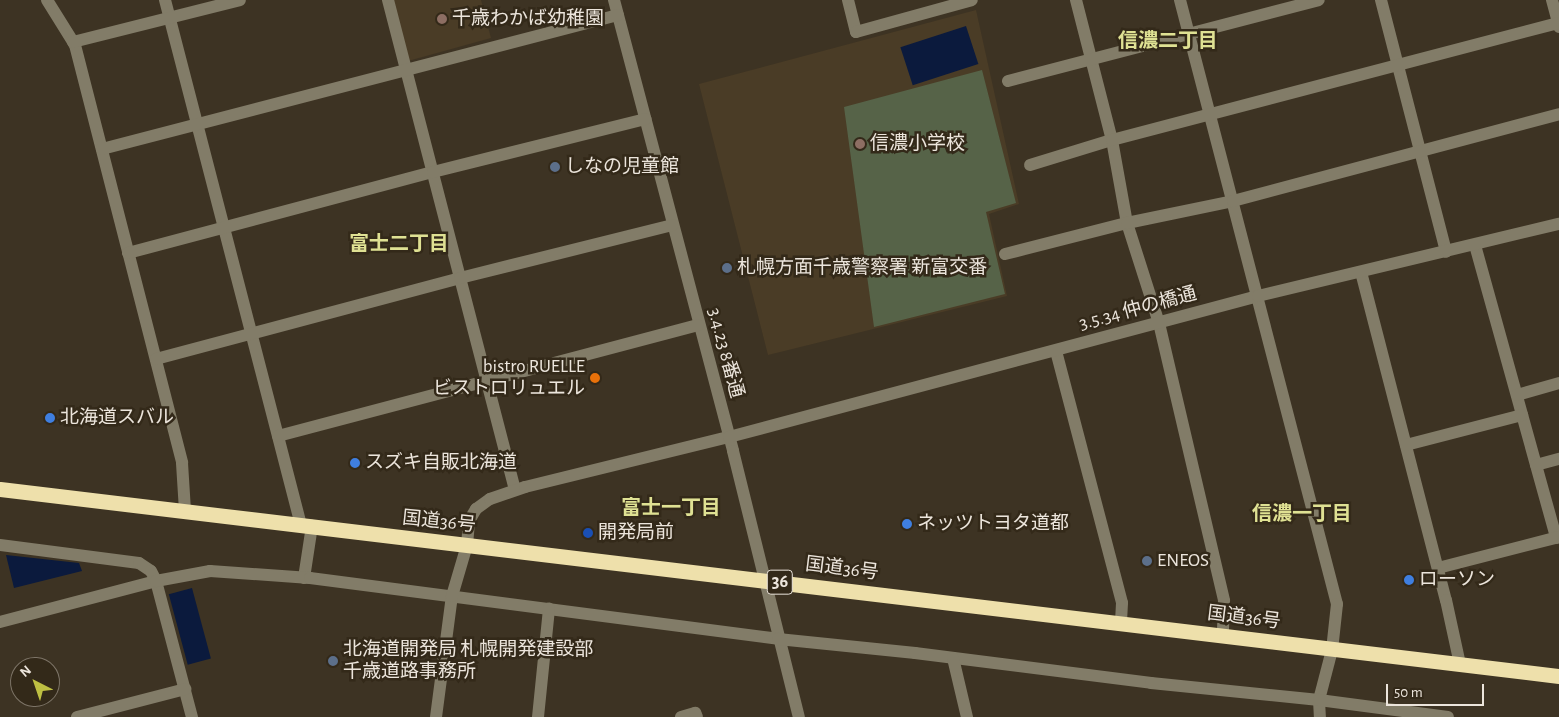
<!DOCTYPE html>
<meta charset="utf-8">
<style>
body{margin:0}
#map{position:relative;width:1559px;height:717px;overflow:hidden;background:#3d3323;font-family:"Alegreya Sans","Noto Sans JP",sans-serif}
div>[style]{position:absolute}
.built>*{inset:0;background:#4a3c26}
.green>*{inset:0;background:#566348}
.water>*{inset:0;background:#0b1a3d;transform-origin:0 0}
.minor>*{height:12px;margin:-6px;padding:0 6px;transform-origin:6px;border-radius:6px;background:#827c68}
.highway>*{height:15px;margin:-7.5px;padding:0 7.5px;transform-origin:7.5px;border-radius:7.5px;background:#eee0ab}
.dots>*{width:14px;height:14px;translate:-50% -50%;box-sizing:border-box;border:2px solid #332919;border-radius:50%}
span{translate:-50% -50%;white-space:nowrap;text-align:center;line-height:1.15;-webkit-text-stroke:5px #332919;paint-order:stroke}
.shield-label span{padding:1px 4px;background:#332919;border:1px solid;border-radius:4px;-webkit-text-stroke-width:0}
.shield-label{font-size:18px;color:#ece5dc;font-weight:700}
.poi-label{font-size:19px;color:#ece5dc}
.left{translate:0 -50%;text-align:left}
.right{translate:-100% -50%;text-align:right}
.street-label{font-size:19px;color:#ece5dc}
.neighbourhood-label{font-size:20px;color:#dfe193;font-weight:700}
.north{position:absolute;left:10px;top:657px;width:50px;height:50px;box-sizing:border-box;background:#332919;border:1px solid #7d7467;border-radius:50%;rotate:319deg;font-size:14px;font-weight:700;line-height:20px;text-align:center;color:#ece5dc}
.north::after{content:'';display:block;margin:auto;width:18px;height:22px;background:#bebf42;clip-path:polygon(50% 0,100% 100%,50% 72%,0 100%)}
.scale{position:absolute;left:1386px;top:684px;width:98px;height:22px;box-sizing:border-box;border:2px solid #ece5dc;border-top:0;padding-left:6px;font-size:15px;line-height:18px;white-space:nowrap;color:#ece5dc;-webkit-text-stroke:4px #332919;paint-order:stroke}
</style>
<div id="map">
<div class="built">
<div style="clip-path:polygon(392px 0,481px 0,491px 38px,408px 61px)"></div>
<div style="clip-path:polygon(976px 10px,1019px 204px,989px 214px,1007px 296px,768px 355px,699px 84px)"></div>
</div>
<div class="green">
<div style="clip-path:polygon(982px 70px,1016px 203px,986px 212px,1005px 294px,874px 327px,844px 107px)"></div>
</div>
<div class="water">
<div style="left:966px;top:26px;width:40px;height:69px;rotate:72deg"></div>
<div style="clip-path:polygon(6px 555px,79px 563px,82px 571px,14px 588px)"></div>
<div style="left:192px;top:588px;width:73px;height:24px;rotate:75deg"></div>
</div>
<div class="minor">
<div style="left:47px;top:0;width:53px;rotate:58.1deg"></div>
<div style="left:75px;top:45px;width:431px;rotate:75.6deg"></div>
<div style="left:182px;top:463px;width:48px;rotate:86.4deg"></div>
<div style="left:165px;top:0;width:542px;rotate:75.48deg"></div>
<div style="left:388px;top:0;width:506px;rotate:75.47deg"></div>
<div style="left:614px;top:0;width:466px;rotate:75.2deg"></div>
<div style="left:733px;top:451px;width:274px;rotate:76.1deg"></div>
<div style="left:848px;top:0;width:33px;rotate:76deg"></div>
<div style="left:856px;top:32px;width:120px;rotate:-15.4deg"></div>
<div style="left:1076px;top:0;width:145px;rotate:75.6deg"></div>
<div style="left:1112px;top:140px;width:84px;rotate:79.8deg"></div>
<div style="left:1127px;top:223px;width:105px;rotate:72.3deg"></div>
<div style="left:1159px;top:323px;width:285px;rotate:76.8deg"></div>
<div style="left:1224px;top:601px;width:34px;rotate:92deg"></div>
<div style="left:1180px;top:0;width:624px;rotate:75.43deg"></div>
<div style="left:1337px;top:604px;width:46px;rotate:96.2deg"></div>
<div style="left:1332px;top:650px;width:52px;rotate:104.6deg"></div>
<div style="left:1319px;top:700px;width:17px;rotate:87deg"></div>
<div style="left:1381px;top:0;width:260px;rotate:75.5deg"></div>
<div style="left:1552px;top:0;width:28px;rotate:75deg"></div>
<div style="left:73px;top:42px;width:172px;rotate:-14.1deg"></div>
<div style="left:1008px;top:81px;width:321px;rotate:-14.6deg"></div>
<div style="left:102px;top:149px;width:533px;rotate:-14.56deg"></div>
<div style="left:1030px;top:165px;width:86px;rotate:-17deg"></div>
<div style="left:1112px;top:140px;width:461px;rotate:-14.7deg"></div>
<div style="left:1475px;top:245px;width:304px;rotate:74.5deg"></div>
<div style="left:128px;top:253px;width:316px;rotate:-14.9deg"></div>
<div style="left:433px;top:172px;width:219px;rotate:-14deg"></div>
<div style="left:1005px;top:254px;width:126px;rotate:-14.3deg"></div>
<div style="left:1127px;top:223px;width:108px;rotate:-11.7deg"></div>
<div style="left:1233px;top:201px;width:337px;rotate:-14.9deg"></div>
<div style="left:1361px;top:272px;width:339px;rotate:75.5deg"></div>
<div style="left:1446px;top:600px;width:66px;rotate:77.7deg"></div>
<div style="left:1056px;top:351px;width:260px;rotate:75.3deg"></div>
<div style="left:1122px;top:603px;width:19px;rotate:93deg"></div>
<div style="left:156px;top:359px;width:315px;rotate:-14.9deg"></div>
<div style="left:460px;top:278px;width:219px;rotate:-14deg"></div>
<div style="left:1517px;top:395px;width:44px;rotate:-15.9deg"></div>
<div style="left:278px;top:436px;width:434px;rotate:-14.8deg"></div>
<div style="left:1406px;top:445px;width:120px;rotate:-14.5deg"></div>
<div style="left:1536px;top:465px;width:24px;rotate:-15deg"></div>
<div style="left:0;top:545px;width:140px;rotate:7.4deg"></div>
<div style="left:139px;top:563px;width:14px;rotate:34deg"></div>
<div style="left:151px;top:571px;width:11px;rotate:63deg"></div>
<div style="left:156px;top:581px;width:141px;rotate:75.2deg"></div>
<div style="left:1438px;top:568px;width:125px;rotate:-14.4deg"></div>
<div style="left:304px;top:578px;width:53px;rotate:-81.3deg"></div>
<div style="left:0;top:622px;width:161px;rotate:-14.7deg"></div>
<div style="left:156px;top:581px;width:55px;rotate:-10.5deg"></div>
<div style="left:210px;top:571px;width:100px;rotate:4deg"></div>
<div style="left:310px;top:578px;width:472px;rotate:7.4deg"></div>
<div style="left:778px;top:639px;width:138px;rotate:5.8deg"></div>
<div style="left:915px;top:653px;width:238px;rotate:7.2deg"></div>
<div style="left:1151px;top:683px;width:169px;rotate:5.8deg"></div>
<div style="left:1319px;top:700px;width:130px;rotate:7.5deg"></div>
<div style="left:953px;top:658px;width:61px;rotate:76.7deg"></div>
<div style="left:77px;top:717px;width:112px;rotate:-14.5deg"></div>
<div style="left:436px;top:717px;width:122px;rotate:-82.5deg"></div>
<div style="left:452px;top:596px;width:53px;rotate:-73.6deg"></div>
<div style="left:467px;top:545px;width:24px;rotate:-85deg"></div>
<div style="left:469px;top:521px;width:14px;rotate:-60deg"></div>
<div style="left:476px;top:509px;width:17px;rotate:-36deg"></div>
<div style="left:490px;top:499px;width:37px;rotate:-19deg"></div>
<div style="left:525px;top:487px;width:210px;rotate:-13.8deg"></div>
<div style="left:729px;top:437px;width:547px;rotate:-14.92deg"></div>
<div style="left:1258px;top:296px;width:309px;rotate:-13.5deg"></div>
<div style="left:538px;top:717px;width:109px;rotate:-84.2deg"></div>
<div style="left:681px;top:717px;width:15px;rotate:-16deg"></div>
<div style="left:695px;top:713px;width:4px;rotate:63deg"></div>
</div>
<div class="highway">
<div style="left:0;top:489px;width:1570px;rotate:6.84deg"></div>
</div>
<div class="dots">
<div style="left:442px;top:19px;background:#8d6e63"></div>
<div style="left:860px;top:144px;background:#8d6e63"></div>
<div style="left:555px;top:167px;background:#5c6f8a"></div>
<div style="left:727px;top:268px;background:#5c6f8a"></div>
<div style="left:595px;top:378px;background:#e8710a"></div>
<div style="left:50px;top:418px;background:#3f7fe0"></div>
<div style="left:355px;top:463px;background:#3f7fe0"></div>
<div style="left:907px;top:524px;background:#3f7fe0"></div>
<div style="left:588px;top:533px;background:#1a4fb4"></div>
<div style="left:1147px;top:561px;background:#5c6f8a"></div>
<div style="left:1409px;top:580px;background:#3f7fe0"></div>
<div style="left:333px;top:661px;background:#5c6f8a"></div>
</div>
<div class="shield-label">
<span style="left:780px;top:582px">36</span>
</div>
<div class="poi-label">
<span class="left" style="left:452px;top:19px">千歳わかば幼稚園</span>
<span class="left" style="left:870px;top:144px">信濃小学校</span>
<span class="left" style="left:565px;top:167px">しなの児童館</span>
<span class="left" style="left:737px;top:268px">札幌方面千歳警察署 新富交番</span>
<span class="right" style="left:585px;top:378px">bistro RUELLE<br>ビストロリュエル</span>
<span class="left" style="left:60px;top:418px">北海道スバル</span>
<span class="left" style="left:365px;top:463px">スズキ自販北海道</span>
<span class="left" style="left:917px;top:524px">ネッツトヨタ道都</span>
<span class="left" style="left:598px;top:533px">開発局前</span>
<span class="left" style="left:1157px;top:561px">ENEOS</span>
<span class="left" style="left:1419px;top:580px">ローソン</span>
<span class="left" style="left:343px;top:661px">北海道開発局 札幌開発建設部<br>千歳道路事務所</span>
</div>
<div class="street-label">
<span style="left:1138px;top:309px;rotate:-15deg">3.5.34 仲の橋通</span>
<span style="left:725px;top:353px;rotate:75deg">3.4.23 8番通</span>
<span style="left:439px;top:522px;rotate:6deg">国道36号</span>
<span style="left:842px;top:569px;rotate:7deg">国道36号</span>
<span style="left:1244px;top:618px;rotate:7deg">国道36号</span>
</div>
<div class="neighbourhood-label">
<span style="left:1168px;top:41px">信濃二丁目</span>
<span style="left:399px;top:244px">富士二丁目</span>
<span style="left:671px;top:508px">富士一丁目</span>
<span style="left:1302px;top:514px">信濃一丁目</span>
</div>
<div class="north">N</div>
<div class="scale">50 m</div>
</div>
